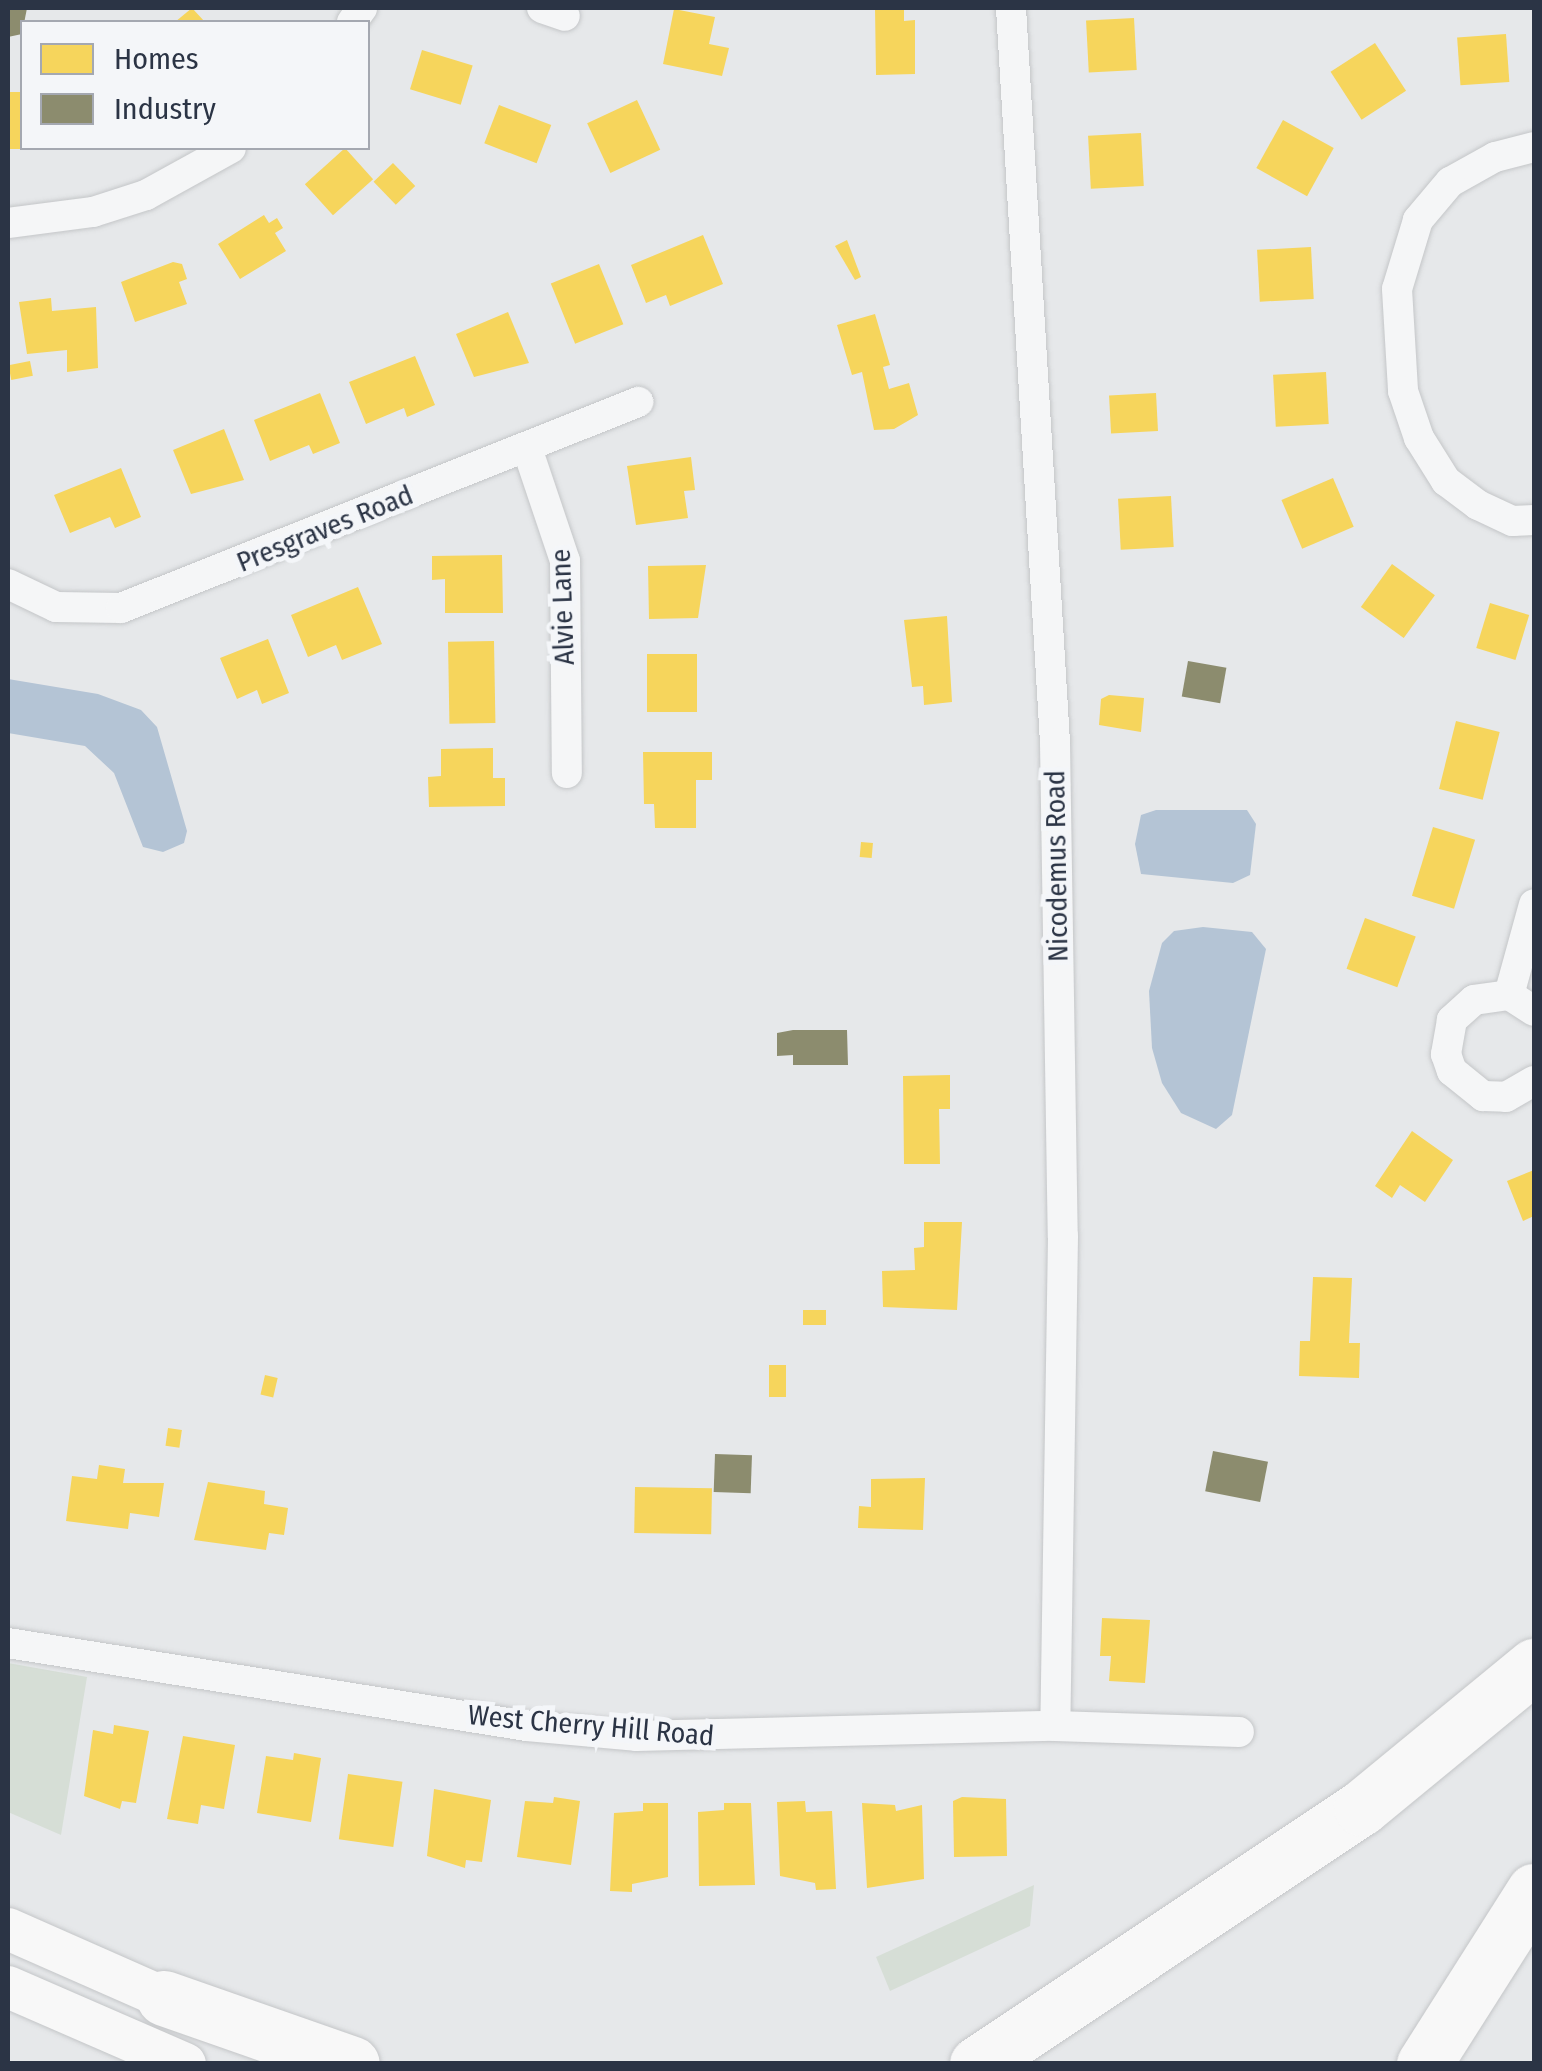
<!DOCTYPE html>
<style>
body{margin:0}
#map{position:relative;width:1542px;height:2071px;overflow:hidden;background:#e6e8ea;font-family:"Fira Sans Condensed",sans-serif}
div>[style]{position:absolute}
.green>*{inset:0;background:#d6ded6}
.water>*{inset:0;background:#b4c4d5}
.homes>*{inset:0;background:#f6d55c;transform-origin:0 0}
.industry>*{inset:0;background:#8c8c6e;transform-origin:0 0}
.roads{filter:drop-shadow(0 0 2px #c4c6c8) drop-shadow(0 0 2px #c4c6c8)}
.minor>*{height:30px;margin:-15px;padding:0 15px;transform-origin:15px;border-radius:15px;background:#f5f6f7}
.secondary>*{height:42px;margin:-21px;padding:0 21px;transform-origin:21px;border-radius:21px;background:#f8f8f8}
.motorway>*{height:55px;margin:-27.5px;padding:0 27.5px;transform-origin:27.5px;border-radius:27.5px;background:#f8f8f8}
span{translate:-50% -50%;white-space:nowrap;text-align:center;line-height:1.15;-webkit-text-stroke:10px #f4f6f9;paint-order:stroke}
.street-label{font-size:28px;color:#2b3445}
.frame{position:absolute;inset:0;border:10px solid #2b3445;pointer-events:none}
.legend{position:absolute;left:20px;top:20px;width:350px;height:130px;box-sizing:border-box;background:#f4f6f9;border:2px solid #a4a8b1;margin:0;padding:12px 18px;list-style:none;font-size:30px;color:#2b3445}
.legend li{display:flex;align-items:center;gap:20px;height:50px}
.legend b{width:50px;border:2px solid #a4a8b1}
</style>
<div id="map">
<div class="green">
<div style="clip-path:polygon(8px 1663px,87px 1677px,61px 1835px,8px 1812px)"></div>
<div style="clip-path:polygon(1034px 1885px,1030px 1926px,890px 1991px,876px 1957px)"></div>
</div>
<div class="water">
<div style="clip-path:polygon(8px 679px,98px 694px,141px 710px,157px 727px,187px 831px,184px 843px,163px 852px,143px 847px,114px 773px,85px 746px,8px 733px)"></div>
<div style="clip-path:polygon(1156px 810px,1247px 810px,1256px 824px,1250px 875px,1233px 883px,1141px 874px,1135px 844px,1141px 815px)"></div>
<div style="clip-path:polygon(1203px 927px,1252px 932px,1266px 949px,1232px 1115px,1216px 1129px,1181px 1113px,1162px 1083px,1152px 1048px,1149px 991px,1162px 943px,1174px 931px)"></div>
</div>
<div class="homes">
<div style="clip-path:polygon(192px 8px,205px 22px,175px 22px)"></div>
<div style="clip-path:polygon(875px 8px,904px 8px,904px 21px,915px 20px,915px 74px,876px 75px)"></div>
<div style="clip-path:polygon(674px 9px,715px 17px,709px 44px,729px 48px,722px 76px,663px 64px)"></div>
<div style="left:1134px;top:18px;width:52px;height:48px;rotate:87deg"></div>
<div style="left:1506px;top:34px;width:48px;height:49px;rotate:86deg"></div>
<div style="left:1375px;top:43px;width:57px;height:53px;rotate:57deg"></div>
<div style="left:422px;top:50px;width:53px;height:41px;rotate:17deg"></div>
<div style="left:22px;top:92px;width:57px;height:14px;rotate:90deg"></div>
<div style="left:637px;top:100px;width:55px;height:55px;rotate:65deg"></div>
<div style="left:499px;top:105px;width:56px;height:41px;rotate:21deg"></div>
<div style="left:1283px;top:120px;width:58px;height:55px;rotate:29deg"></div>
<div style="left:1141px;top:133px;width:53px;height:53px;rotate:87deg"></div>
<div style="left:345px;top:148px;width:42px;height:54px;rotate:48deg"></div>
<div style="left:393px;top:163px;width:32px;height:27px;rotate:46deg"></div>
<div style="clip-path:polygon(264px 215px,269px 223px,277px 218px,283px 228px,275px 233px,286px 251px,240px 279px,218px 244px)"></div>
<div style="clip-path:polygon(703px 235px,723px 284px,670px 306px,666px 295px,646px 303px,631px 265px)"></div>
<div style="clip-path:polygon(847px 240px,861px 277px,855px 280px,835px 246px)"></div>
<div style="left:1311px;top:247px;width:52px;height:54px;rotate:87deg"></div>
<div style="clip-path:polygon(173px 262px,182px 264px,187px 279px,179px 282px,187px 304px,135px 322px,121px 282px)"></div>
<div style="left:599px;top:264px;width:65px;height:52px;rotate:68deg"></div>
<div style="clip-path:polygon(51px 298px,52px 311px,96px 307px,98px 368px,67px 372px,67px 350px,27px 354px,19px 302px)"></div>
<div style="clip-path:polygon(508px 312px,529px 363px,474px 377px,456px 334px)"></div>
<div style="clip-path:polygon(875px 314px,890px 365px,883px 367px,889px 389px,909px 383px,918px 415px,894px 429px,874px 430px,862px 372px,852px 375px,837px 325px)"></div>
<div style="clip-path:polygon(415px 356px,435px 405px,407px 417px,404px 408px,366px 424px,349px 382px)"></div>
<div style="left:30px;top:361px;width:15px;height:22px;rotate:79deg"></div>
<div style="left:1326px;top:372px;width:52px;height:53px;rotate:87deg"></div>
<div style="clip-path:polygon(320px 393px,340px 443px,313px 454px,309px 445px,270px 461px,254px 420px)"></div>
<div style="left:1156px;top:393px;width:38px;height:47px;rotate:87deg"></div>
<div style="clip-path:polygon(224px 429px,244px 480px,191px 494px,173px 450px)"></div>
<div style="clip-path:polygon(691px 457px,695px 490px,684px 491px,688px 518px,636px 525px,627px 466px)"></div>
<div style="clip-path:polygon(121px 468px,141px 517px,115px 528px,110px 517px,70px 533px,54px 495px)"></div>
<div style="left:1333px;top:478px;width:53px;height:56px;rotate:67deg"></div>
<div style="left:1171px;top:496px;width:51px;height:53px;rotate:87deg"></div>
<div style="clip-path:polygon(502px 555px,503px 613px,445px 613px,445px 579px,432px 580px,432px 556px)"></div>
<div style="left:1392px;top:564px;width:53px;height:53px;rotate:36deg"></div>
<div style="clip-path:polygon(706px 565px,698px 618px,649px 619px,648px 566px)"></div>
<div style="clip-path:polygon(358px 587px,382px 644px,342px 660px,336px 645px,308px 657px,291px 615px)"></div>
<div style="left:1490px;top:603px;width:41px;height:47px;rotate:17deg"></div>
<div style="clip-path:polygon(947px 616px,952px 702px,924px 705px,923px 686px,912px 687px,904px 620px)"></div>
<div style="clip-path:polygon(268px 639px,289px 693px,262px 704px,257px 690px,237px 699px,220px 658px)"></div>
<div style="left:494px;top:641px;width:82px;height:46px;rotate:89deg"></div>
<div style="left:697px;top:654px;width:58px;height:50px;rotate:90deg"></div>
<div style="clip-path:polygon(1109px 695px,1144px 698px,1141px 732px,1099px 725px,1101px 699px)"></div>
<div style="left:1456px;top:721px;width:45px;height:70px;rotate:14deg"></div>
<div style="clip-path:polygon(493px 748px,493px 778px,505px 778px,505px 806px,429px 807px,428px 777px,441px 776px,441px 749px)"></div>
<div style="clip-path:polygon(643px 752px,712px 752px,712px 780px,696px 780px,696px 828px,655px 828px,654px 804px,644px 804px)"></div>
<div style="left:1433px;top:827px;width:44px;height:72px;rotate:17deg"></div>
<div style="left:861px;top:842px;width:12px;height:15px;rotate:5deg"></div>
<div style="left:1365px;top:918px;width:54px;height:54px;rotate:20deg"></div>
<div style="clip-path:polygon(950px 1075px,950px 1109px,939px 1109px,940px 1164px,904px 1164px,903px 1076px)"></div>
<div style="clip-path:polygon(1412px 1131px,1453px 1160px,1425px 1202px,1400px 1185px,1392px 1198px,1375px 1186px)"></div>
<div style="clip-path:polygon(1534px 1170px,1534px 1216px,1523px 1221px,1507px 1181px)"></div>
<div style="clip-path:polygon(924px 1222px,962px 1222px,957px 1310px,883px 1307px,882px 1271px,915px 1270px,914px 1248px,924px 1247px)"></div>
<div style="clip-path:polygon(1313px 1277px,1352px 1278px,1349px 1343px,1360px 1343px,1359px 1378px,1299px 1376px,1300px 1341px,1310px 1341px)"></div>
<div style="left:826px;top:1310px;width:15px;height:23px;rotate:90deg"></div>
<div style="left:769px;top:1365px;width:17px;height:32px"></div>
<div style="left:265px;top:1375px;width:13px;height:20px;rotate:13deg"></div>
<div style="left:168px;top:1428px;width:14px;height:18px;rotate:8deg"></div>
<div style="clip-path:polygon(99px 1465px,125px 1469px,123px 1483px,164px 1483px,159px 1517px,130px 1513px,128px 1529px,66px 1521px,72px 1476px,97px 1479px)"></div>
<div style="clip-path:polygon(925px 1478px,923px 1530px,858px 1528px,859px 1506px,871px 1507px,871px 1479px)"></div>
<div style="clip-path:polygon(208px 1482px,265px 1491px,264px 1504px,288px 1508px,284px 1535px,269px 1533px,266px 1550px,194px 1540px)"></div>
<div style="left:635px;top:1487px;width:77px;height:46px;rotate:1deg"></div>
<div style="clip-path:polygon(1102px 1618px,1150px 1620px,1145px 1683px,1109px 1681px,1111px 1656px,1100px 1656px)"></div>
<div style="clip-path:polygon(114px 1725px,149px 1731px,136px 1803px,122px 1801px,120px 1809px,84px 1796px,93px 1730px,113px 1734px)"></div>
<div style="clip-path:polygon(183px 1736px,235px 1745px,224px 1809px,201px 1805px,198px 1824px,167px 1819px)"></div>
<div style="clip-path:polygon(294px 1753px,321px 1758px,311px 1822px,257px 1813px,266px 1756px,293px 1760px)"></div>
<div style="left:348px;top:1774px;width:55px;height:66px;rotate:8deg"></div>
<div style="clip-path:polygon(434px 1789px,491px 1800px,482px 1862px,466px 1860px,465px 1868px,427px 1856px)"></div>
<div style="clip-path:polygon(554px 1797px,580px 1801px,571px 1865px,517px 1857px,525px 1801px,553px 1803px)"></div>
<div style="clip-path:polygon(962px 1797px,1006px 1799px,1007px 1856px,954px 1857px,953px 1801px)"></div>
<div style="clip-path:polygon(805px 1801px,806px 1812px,832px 1811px,836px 1889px,816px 1890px,815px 1883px,780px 1876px,777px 1802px)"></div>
<div style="clip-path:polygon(643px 1803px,668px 1803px,668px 1877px,632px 1884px,632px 1892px,610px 1891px,614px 1813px,643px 1811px)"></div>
<div style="clip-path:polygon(724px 1803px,751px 1803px,755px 1885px,699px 1886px,698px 1812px,724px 1810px)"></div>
<div style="clip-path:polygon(862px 1803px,895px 1805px,896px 1811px,922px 1805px,924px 1879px,867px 1888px)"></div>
</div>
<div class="industry">
<div style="clip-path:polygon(8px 8px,27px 8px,22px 34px,8px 37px)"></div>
<div style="left:1188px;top:661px;width:39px;height:36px;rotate:10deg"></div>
<div style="clip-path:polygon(793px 1030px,847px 1030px,848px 1065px,793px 1065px,793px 1055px,777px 1056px,777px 1033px)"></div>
<div style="left:1213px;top:1451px;width:56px;height:41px;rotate:11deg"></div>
<div style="left:715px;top:1454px;width:37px;height:38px;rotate:2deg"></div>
</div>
<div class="roads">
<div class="minor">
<div style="left:542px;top:8px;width:24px;rotate:19deg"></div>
<div style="left:1011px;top:8px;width:736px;rotate:86.57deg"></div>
<div style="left:1055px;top:743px;width:493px;rotate:89.1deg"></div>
<div style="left:1063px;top:1236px;width:490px;rotate:90.9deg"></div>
<div style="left:352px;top:22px;width:17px;rotate:-54deg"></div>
<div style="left:1534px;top:147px;width:40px;rotate:165.6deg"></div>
<div style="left:1495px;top:157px;width:51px;rotate:150.9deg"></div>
<div style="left:1450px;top:182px;width:50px;rotate:130.1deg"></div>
<div style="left:1418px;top:220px;width:72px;rotate:106.9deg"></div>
<div style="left:1397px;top:289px;width:102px;rotate:86.6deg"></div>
<div style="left:1403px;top:391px;width:50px;rotate:71.2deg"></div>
<div style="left:1419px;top:438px;width:51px;rotate:57.9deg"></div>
<div style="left:1446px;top:481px;width:40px;rotate:37deg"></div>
<div style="left:1478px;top:505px;width:38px;rotate:25deg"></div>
<div style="left:1513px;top:521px;width:21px;rotate:-3deg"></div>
<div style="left:8px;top:223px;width:86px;rotate:-7.4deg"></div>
<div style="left:93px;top:212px;width:56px;rotate:-17.8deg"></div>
<div style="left:146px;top:195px;width:97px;rotate:-28.9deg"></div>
<div style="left:527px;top:448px;width:119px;rotate:71.4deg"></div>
<div style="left:565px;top:561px;width:212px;rotate:89.5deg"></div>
<div style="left:8px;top:584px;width:53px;rotate:25.6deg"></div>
<div style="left:56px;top:607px;width:65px;rotate:0.9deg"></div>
<div style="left:121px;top:608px;width:557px;rotate:-21.72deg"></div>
<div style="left:1509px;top:995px;width:94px;rotate:-74.6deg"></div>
<div style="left:1534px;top:1011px;width:30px;rotate:-147deg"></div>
<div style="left:1509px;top:995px;width:35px;rotate:172deg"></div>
<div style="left:1474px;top:1000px;width:30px;rotate:138deg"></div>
<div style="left:1452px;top:1020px;width:35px;rotate:100deg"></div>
<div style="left:1446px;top:1054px;width:18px;rotate:71deg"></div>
<div style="left:1452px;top:1071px;width:40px;rotate:39deg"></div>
<div style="left:1483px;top:1096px;width:23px;rotate:2deg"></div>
<div style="left:1506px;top:1097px;width:32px;rotate:-30deg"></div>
<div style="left:8px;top:1643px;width:526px;rotate:9.09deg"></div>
<div style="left:527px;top:1726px;width:109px;rotate:5.2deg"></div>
<div style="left:636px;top:1736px;width:419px;rotate:-1.4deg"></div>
<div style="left:1055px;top:1726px;width:184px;rotate:1.9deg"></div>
</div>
<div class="secondary">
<div style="left:8px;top:1929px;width:198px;rotate:23.8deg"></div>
<div style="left:8px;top:1987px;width:193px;rotate:23.5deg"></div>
</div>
<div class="motorway">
<div style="left:164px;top:1998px;width:199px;rotate:19.3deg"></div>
<div style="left:977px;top:2064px;width:462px;rotate:-33.7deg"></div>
<div style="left:1361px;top:1808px;width:224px;rotate:-39.4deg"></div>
<div style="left:1424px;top:2064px;width:205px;rotate:-57.6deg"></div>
</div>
</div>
<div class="street-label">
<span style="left:325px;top:529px;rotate:-22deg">Presgraves Road</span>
<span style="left:563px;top:607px;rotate:-92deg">Alvie Lane</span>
<span style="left:1057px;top:866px;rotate:-91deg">Nicodemus Road</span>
<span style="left:591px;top:1726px;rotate:5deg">West Cherry Hill Road</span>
</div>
<div class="frame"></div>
<ul class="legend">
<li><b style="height:28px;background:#f6d55c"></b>Homes</li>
<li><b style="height:28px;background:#8c8c6e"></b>Industry</li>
</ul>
</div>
